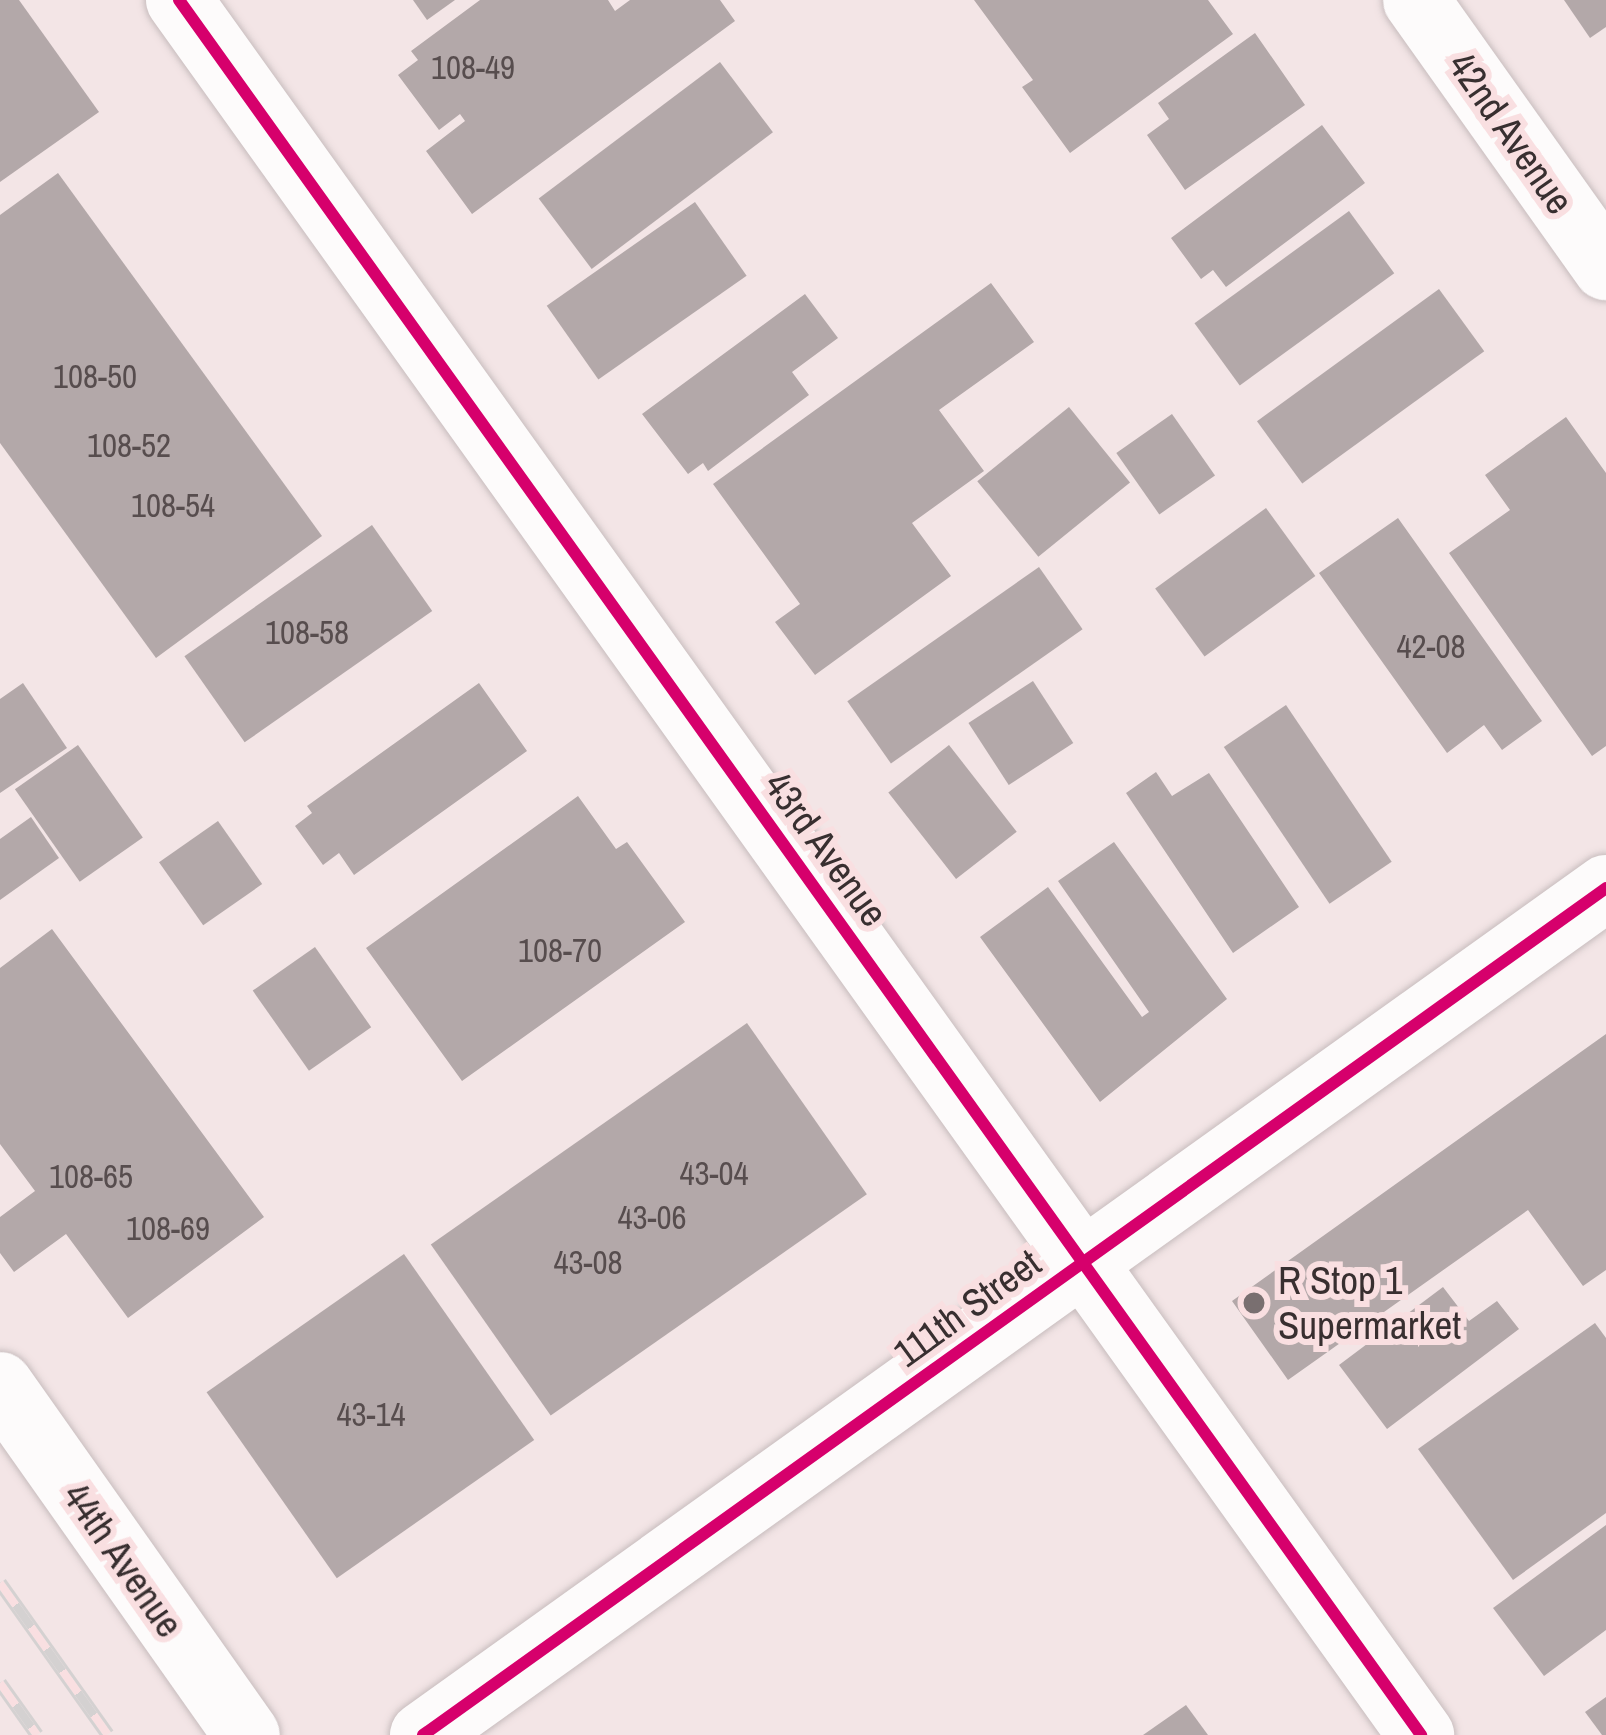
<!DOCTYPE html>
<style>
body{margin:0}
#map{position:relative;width:1606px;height:1735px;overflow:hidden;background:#f3e5e6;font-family:"Archivo Narrow",sans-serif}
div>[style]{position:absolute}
.building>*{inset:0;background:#b3a8a9;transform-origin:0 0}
.roads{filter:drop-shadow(0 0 3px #c8bdbe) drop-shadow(0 0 3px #c8bdbe)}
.minor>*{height:66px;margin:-33px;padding:0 33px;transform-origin:33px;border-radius:33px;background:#fdfbfb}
.rail>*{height:14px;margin-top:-7px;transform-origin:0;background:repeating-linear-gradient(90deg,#f9dfe1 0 27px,#d4d1d1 0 54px);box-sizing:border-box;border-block:3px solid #d4d1d1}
.cycleway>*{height:12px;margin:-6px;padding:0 6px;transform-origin:6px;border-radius:6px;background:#d6006c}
.dots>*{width:33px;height:33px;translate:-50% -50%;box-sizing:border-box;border:6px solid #f9dfe1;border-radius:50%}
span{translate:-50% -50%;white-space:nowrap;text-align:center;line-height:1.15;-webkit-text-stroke:12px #f9dfe1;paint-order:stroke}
.number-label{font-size:33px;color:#574d4e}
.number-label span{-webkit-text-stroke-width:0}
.street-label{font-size:39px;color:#382f30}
.poi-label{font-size:39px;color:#382f30}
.left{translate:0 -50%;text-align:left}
</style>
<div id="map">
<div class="building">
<div style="clip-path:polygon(0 0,19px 0,99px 112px,0 182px)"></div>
<div style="clip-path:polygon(413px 0,455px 0,427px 20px)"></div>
<div style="clip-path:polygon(480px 0,608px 0,615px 11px,630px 0,720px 0,735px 21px,472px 214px,426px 151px,465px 121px,460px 114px,439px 130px,398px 75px,418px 60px,411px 51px)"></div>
<div style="clip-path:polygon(974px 0,1208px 0,1233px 34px,1070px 153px,1022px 87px,1033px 80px)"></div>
<div style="clip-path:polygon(1564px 0,1606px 0,1606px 27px,1590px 38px)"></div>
<div style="clip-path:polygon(1255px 33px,1305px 105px,1185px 190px,1147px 135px,1169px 119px,1158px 103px)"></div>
<div style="left:720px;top:62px;width:88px;height:227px;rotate:53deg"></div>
<div style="clip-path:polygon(1322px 125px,1365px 183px,1226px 287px,1213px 270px,1201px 279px,1171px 238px)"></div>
<div style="clip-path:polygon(58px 173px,322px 536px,156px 658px,0 443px,0 215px)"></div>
<div style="left:695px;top:202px;width:90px;height:181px;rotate:55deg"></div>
<div style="left:1349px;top:211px;width:77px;height:191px;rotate:54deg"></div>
<div style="clip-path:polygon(991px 283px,1034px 342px,939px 410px,984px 471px,912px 523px,951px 576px,815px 675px,775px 622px,800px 604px,713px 484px)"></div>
<div style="left:1439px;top:289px;width:77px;height:225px;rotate:54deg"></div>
<div style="clip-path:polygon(805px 294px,838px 338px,792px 372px,809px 395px,708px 471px,703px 463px,688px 474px,642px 414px)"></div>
<div style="left:1069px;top:407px;width:97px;height:118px;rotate:51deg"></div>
<div style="left:1172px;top:414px;width:75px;height:68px;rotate:55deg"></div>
<div style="clip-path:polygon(1566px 417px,1606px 473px,1606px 746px,1592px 756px,1449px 553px,1510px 510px,1485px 475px)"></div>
<div style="left:1266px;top:508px;width:84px;height:137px;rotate:54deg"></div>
<div style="clip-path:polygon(1398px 518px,1542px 721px,1502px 750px,1484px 725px,1447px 753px,1319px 573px)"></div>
<div style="left:372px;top:525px;width:105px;height:229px;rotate:55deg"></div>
<div style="left:1039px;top:567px;width:76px;height:234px;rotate:55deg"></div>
<div style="left:1033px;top:681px;width:74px;height:77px;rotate:57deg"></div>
<div style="clip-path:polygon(23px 683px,67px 748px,0 793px,0 699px)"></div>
<div style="clip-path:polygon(479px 683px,527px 751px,354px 875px,339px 853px,323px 865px,295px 826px,312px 813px,307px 806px)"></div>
<div style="left:1286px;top:705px;width:189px;height:75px;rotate:56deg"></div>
<div style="left:78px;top:745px;width:113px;height:77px;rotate:55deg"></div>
<div style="left:949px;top:745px;width:110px;height:77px;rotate:52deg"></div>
<div style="clip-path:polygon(1156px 772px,1172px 796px,1209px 773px,1299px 907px,1233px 953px,1126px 793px)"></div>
<div style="clip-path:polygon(578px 796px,616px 849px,627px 842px,685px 922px,462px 1081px,366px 948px)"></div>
<div style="clip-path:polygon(31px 817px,59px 858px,0 900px,0 839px)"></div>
<div style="left:218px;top:821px;width:77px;height:72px;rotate:55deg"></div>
<div style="clip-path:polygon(1114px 842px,1227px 999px,1100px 1102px,980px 937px,1048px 887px,1142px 1017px,1149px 1012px,1058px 881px)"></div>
<div style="clip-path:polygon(52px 929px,264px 1217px,128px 1318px,66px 1234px,14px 1272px,0 1253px,0 1217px,35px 1191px,0 1144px,0 968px)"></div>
<div style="left:315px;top:947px;width:98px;height:76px;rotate:55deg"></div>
<div style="left:747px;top:1023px;width:209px;height:386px;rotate:55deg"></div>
<div style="clip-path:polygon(1606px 1034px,1606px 1270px,1583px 1286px,1528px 1210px,1288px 1380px,1232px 1301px)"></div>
<div style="left:404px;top:1254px;width:227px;height:241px;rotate:55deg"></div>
<div style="clip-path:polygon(1443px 1287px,1469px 1321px,1497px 1301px,1519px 1329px,1387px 1429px,1339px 1365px)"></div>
<div style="clip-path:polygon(1595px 1323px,1606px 1338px,1606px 1513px,1513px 1580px,1418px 1449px)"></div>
<div style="clip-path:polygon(1606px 1525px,1606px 1630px,1544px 1676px,1493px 1608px)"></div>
<div style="clip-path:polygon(1606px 1697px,1606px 1735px,1602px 1735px,1585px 1712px)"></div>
<div style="clip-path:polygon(1186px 1705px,1208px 1735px,1143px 1735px)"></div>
</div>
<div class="roads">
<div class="minor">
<div style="left:179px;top:0;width:2134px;rotate:54.4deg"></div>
<div style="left:1416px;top:0;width:328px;rotate:54.6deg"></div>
<div style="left:0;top:1385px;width:428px;rotate:54.8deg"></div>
<div style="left:423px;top:1735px;width:1455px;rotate:-35.6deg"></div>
</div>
</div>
<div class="rail">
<div style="left:0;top:1583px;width:186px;rotate:54.6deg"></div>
<div style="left:0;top:1683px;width:64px;rotate:54.6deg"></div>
</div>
<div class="cycleway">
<div style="left:179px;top:0;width:2134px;rotate:54.4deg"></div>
<div style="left:423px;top:1735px;width:1455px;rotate:-35.6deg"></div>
</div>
<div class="dots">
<div style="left:1254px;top:1303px;background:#796f70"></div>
</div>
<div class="number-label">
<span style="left:473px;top:68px">108-49</span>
<span style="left:95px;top:377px">108-50</span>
<span style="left:129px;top:446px">108-52</span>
<span style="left:173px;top:506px">108-54</span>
<span style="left:307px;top:633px">108-58</span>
<span style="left:1431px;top:647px">42-08</span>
<span style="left:560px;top:951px">108-70</span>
<span style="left:714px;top:1174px">43-04</span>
<span style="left:91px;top:1177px">108-65</span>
<span style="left:652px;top:1218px">43-06</span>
<span style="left:168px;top:1229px">108-69</span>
<span style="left:588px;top:1263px">43-08</span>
<span style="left:371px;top:1415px">43-14</span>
</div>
<div class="street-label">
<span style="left:1511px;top:133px;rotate:55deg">42nd Avenue</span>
<span style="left:826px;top:849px;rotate:54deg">43rd Avenue</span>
<span style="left:967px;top:1308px;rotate:-36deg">111th Street</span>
<span style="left:123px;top:1560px;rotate:55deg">44th Avenue</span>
</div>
<div class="poi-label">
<span class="left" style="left:1278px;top:1303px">R Stop 1<br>Supermarket</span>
</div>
</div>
